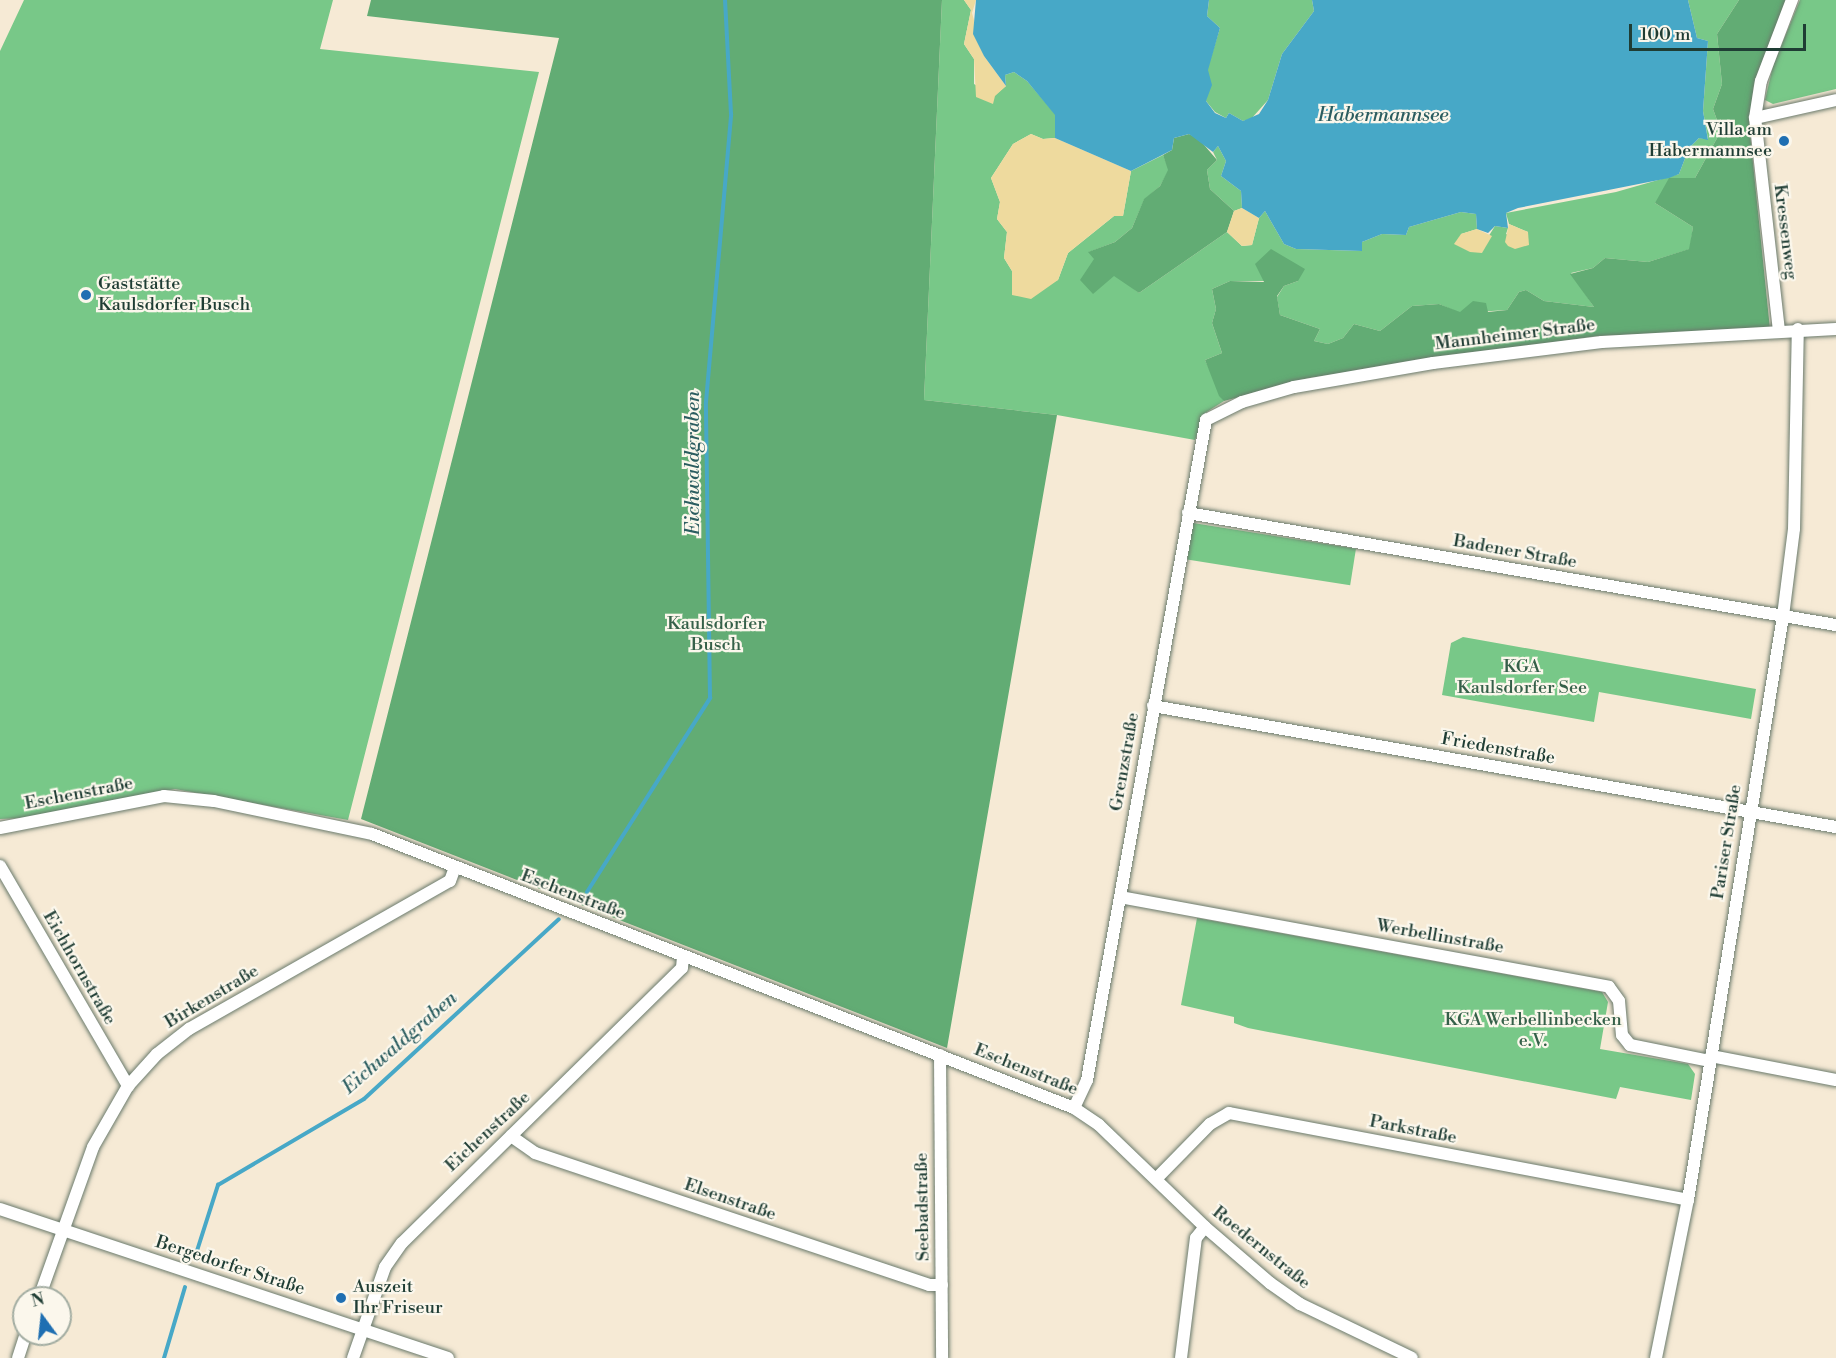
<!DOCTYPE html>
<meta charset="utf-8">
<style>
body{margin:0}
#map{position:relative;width:1836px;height:1358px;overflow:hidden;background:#f6ead5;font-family:"Libre Bodoni",serif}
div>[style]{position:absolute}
.green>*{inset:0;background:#78c888;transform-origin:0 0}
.forest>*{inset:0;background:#62ac74}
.sand>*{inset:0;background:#eeda9e}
.water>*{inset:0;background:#47a8c7}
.stream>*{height:4px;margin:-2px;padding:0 2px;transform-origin:2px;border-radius:2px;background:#47a8c7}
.roads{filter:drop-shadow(0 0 2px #6a7a6c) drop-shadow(0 0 2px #6a7a6c)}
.minor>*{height:12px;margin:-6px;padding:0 6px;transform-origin:6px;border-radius:6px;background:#fff}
.dots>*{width:16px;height:16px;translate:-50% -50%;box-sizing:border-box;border:3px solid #fbf7ec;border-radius:50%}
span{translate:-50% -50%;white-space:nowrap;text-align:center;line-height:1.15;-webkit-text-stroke:4.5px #fbf7ec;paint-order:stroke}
.poi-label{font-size:18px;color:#1f3d34}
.right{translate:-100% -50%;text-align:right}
.left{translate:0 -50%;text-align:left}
.street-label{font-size:18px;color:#1f3d34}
.park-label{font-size:18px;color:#356049}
.water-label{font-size:20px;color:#2b5d60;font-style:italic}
.north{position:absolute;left:12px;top:1286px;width:60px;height:60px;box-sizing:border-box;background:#fbf7ec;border:2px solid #a3ada2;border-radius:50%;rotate:345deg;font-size:16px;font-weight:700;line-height:24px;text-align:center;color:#1f3d34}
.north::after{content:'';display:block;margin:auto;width:21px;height:27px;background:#1f6fb2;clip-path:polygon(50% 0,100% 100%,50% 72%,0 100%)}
.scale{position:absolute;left:1629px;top:24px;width:177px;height:27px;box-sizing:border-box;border:3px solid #1f3d34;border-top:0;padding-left:8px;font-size:18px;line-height:21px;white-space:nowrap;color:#1f3d34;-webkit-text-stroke:4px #fbf7ec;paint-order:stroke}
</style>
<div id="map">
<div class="green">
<div style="clip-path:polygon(24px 0,333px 0,320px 49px,539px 72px,348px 820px,175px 789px,24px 818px,0 819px,0 51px)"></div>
<div style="clip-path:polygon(942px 0,964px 0,971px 10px,964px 44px,974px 59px,974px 84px,994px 96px,1006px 86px,1005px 75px,1014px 72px,1027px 81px,1056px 115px,1055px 138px,1043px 139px,1031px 134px,1013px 144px,991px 178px,1000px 202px,997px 219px,1007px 232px,1004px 258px,1012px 271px,1012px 295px,1058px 280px,1068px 253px,1114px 216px,1123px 216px,1131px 171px,1163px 155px,1169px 170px,1160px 186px,1144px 200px,1132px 228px,1115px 242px,1089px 252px,1139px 293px,1227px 232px,1242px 246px,1252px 245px,1259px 218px,1265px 211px,1284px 244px,1296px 249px,1362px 251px,1362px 242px,1382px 234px,1406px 235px,1409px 227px,1461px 212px,1476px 214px,1477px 229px,1461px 234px,1485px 242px,1495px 226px,1508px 228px,1506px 234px,1526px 241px,1528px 232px,1509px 224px,1506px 213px,1616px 192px,1679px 174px,1689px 148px,1699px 138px,1708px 139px,1703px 111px,1708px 41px,1697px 38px,1688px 0,1739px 0,1717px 34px,1722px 84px,1713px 109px,1721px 131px,1695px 178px,1655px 203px,1693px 227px,1690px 249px,1648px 262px,1605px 258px,1593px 268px,1571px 273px,1594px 307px,1544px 301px,1526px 290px,1519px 292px,1507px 310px,1460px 313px,1439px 304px,1412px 306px,1380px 331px,1354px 324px,1343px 338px,1328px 344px,1314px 341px,1320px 329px,1280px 315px,1277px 297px,1284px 286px,1298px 281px,1230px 281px,1212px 289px,1216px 309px,1212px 323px,1222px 353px,1205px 360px,1224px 401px,1205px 413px,1195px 440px,1057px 415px,924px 400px)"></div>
<div style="clip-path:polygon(1209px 0,1312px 0,1314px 11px,1282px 54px,1268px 100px,1251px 119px,1243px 121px,1229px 113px,1226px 118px,1215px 112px,1206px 101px,1207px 70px,1220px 28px,1207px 16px)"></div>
<div style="clip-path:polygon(1800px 0,1836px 0,1836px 89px,1773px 104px,1765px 100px,1773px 66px)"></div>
<div style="clip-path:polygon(1218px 146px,1226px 161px,1221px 176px,1241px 191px,1242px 208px,1234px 211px,1210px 189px,1207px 170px,1217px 160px,1213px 152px)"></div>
<div style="left:1193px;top:523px;width:165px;height:37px;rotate:9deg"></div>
<div style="clip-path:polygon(1463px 637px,1756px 689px,1751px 719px,1599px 692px,1594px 722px,1442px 695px,1451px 643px)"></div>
<div style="clip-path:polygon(1197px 918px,1602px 992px,1608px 1002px,1600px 1049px,1688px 1064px,1695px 1074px,1691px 1100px,1620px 1087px,1616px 1099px,1248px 1028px,1234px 1023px,1234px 1017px,1181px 1005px)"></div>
</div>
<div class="forest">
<div style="clip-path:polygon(371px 0,942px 0,924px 400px,1057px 415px,947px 1048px,361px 819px,559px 38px,367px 16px)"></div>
<div style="clip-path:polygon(1739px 0,1786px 0,1754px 84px,1749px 124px,1770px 329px,1597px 336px,1309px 378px,1224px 401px,1219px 396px,1205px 360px,1222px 353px,1212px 323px,1216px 309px,1212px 289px,1230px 281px,1264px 282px,1255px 264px,1271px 249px,1305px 269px,1298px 281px,1284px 286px,1277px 296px,1280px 315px,1320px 329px,1314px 341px,1328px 344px,1343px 338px,1354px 324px,1380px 331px,1412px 306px,1439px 304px,1460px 312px,1473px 301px,1486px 303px,1488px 312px,1507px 310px,1519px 292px,1526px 290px,1544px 301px,1594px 307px,1570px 274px,1593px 268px,1605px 258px,1648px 262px,1689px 249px,1693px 227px,1655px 203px,1669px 178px,1695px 178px,1721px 131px,1713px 109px,1722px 84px,1717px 34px)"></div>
<div style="clip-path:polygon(1189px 134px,1199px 139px,1217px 160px,1207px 170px,1210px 189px,1234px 211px,1227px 232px,1139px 293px,1114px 276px,1093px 294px,1080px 280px,1094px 259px,1088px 252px,1115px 242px,1132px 228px,1144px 199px,1160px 186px,1168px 170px,1163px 155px,1172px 150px,1174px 138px)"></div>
</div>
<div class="sand">
<div style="clip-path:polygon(976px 0,972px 13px,984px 56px,1006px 86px,995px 96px,993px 104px,976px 97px,974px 59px,964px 44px,971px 10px,964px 0)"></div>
<div style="clip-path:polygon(1031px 134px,1043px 139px,1055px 138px,1131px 171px,1123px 216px,1114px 216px,1068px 253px,1058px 280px,1031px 299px,1012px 295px,1012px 271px,1004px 258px,1007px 232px,997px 219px,1000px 202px,991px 178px,1013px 144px)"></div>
<div style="clip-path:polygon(1242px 208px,1259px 218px,1252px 245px,1242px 246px,1227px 232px,1234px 211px)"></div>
<div style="clip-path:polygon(1509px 224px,1528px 232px,1529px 245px,1515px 249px,1508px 246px,1505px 242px)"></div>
<div style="clip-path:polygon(1477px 229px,1492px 236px,1482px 253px,1470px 252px,1454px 244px,1461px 234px)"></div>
</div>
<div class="water">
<div style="clip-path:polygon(976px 0,1209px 0,1207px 16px,1220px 28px,1208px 70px,1212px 85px,1206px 101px,1215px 113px,1226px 118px,1229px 113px,1243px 121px,1259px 114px,1268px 100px,1282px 54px,1314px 11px,1312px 0,1688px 0,1697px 38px,1708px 41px,1703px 111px,1708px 140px,1699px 138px,1689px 148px,1679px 174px,1669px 178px,1518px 208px,1506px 213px,1508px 228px,1495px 226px,1488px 233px,1477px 229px,1476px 214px,1461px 212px,1409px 227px,1406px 235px,1382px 234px,1362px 242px,1362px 251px,1296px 249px,1284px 244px,1265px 211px,1259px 218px,1242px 208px,1241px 191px,1221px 176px,1226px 161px,1218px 146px,1213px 152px,1189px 134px,1174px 138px,1172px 150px,1131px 171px,1055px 138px,1055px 115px,1027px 81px,1014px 72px,1005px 75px,1006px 86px,984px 56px,973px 34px)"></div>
</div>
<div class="stream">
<div style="left:587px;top:892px;width:230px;rotate:-57.6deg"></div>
<div style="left:710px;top:698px;width:296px;rotate:-90.8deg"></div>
<div style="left:706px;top:402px;width:289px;rotate:-85deg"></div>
<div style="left:731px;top:114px;width:114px;rotate:-93deg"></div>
<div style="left:195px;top:1257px;width:76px;rotate:-72.3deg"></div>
<div style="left:218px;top:1185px;width:169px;rotate:-30.5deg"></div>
<div style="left:364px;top:1099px;width:265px;rotate:-42.7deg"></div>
<div style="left:164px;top:1358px;width:74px;rotate:-73.5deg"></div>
</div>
<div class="roads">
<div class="minor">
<div style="left:1755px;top:118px;width:83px;rotate:-12.5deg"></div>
<div style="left:1779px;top:331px;width:214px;rotate:-96.4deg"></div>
<div style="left:1755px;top:118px;width:37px;rotate:-81deg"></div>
<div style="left:1761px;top:81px;width:87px;rotate:-69.1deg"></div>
<div style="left:1188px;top:513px;width:658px;rotate:9.81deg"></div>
<div style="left:1153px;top:706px;width:694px;rotate:10.05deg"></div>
<div style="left:0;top:828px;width:167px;rotate:-11deg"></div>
<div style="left:164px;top:796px;width:50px;rotate:5.7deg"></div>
<div style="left:214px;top:801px;width:161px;rotate:11.8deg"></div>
<div style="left:372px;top:834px;width:754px;rotate:21.32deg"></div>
<div style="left:1074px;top:1108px;width:30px;rotate:34deg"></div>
<div style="left:1099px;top:1125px;width:147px;rotate:43.9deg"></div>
<div style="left:1205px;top:1227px;width:86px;rotate:40.7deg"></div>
<div style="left:1270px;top:1283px;width:37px;rotate:35deg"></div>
<div style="left:1300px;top:1304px;width:124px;rotate:25.7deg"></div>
<div style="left:0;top:866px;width:255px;rotate:59.8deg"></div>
<div style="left:1120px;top:897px;width:497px;rotate:10.4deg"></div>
<div style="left:1609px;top:987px;width:17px;rotate:54deg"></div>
<div style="left:1619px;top:1001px;width:34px;rotate:85deg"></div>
<div style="left:1622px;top:1035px;width:13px;rotate:51deg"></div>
<div style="left:1630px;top:1045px;width:82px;rotate:11.3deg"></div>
<div style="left:940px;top:1055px;width:303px;rotate:89.6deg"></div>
<div style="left:1711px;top:1056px;width:127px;rotate:10.9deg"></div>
<div style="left:1074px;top:1108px;width:31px;rotate:-65deg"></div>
<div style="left:1087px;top:1080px;width:671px;rotate:-79.78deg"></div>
<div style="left:1206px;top:420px;width:40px;rotate:-26.6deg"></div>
<div style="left:1242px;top:402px;width:54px;rotate:-16.1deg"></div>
<div style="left:1294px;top:387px;width:141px;rotate:-9.8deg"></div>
<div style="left:1433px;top:363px;width:170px;rotate:-7.1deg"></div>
<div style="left:1602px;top:342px;width:234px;rotate:-3.2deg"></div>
<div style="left:511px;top:1136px;width:29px;rotate:35deg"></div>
<div style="left:535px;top:1153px;width:416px;rotate:18.5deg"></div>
<div style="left:929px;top:1285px;width:13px"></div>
<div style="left:1156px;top:1179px;width:77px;rotate:-45.5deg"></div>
<div style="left:1210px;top:1124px;width:22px;rotate:-30deg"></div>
<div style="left:1229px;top:1113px;width:467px;rotate:10.7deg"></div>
<div style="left:0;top:1209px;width:472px;rotate:18.4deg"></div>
<div style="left:39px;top:1298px;width:160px;rotate:-70.3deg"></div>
<div style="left:93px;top:1147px;width:70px;rotate:-60.2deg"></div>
<div style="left:128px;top:1086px;width:43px;rotate:-47.8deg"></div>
<div style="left:157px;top:1054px;width:41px;rotate:-38deg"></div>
<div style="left:189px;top:1029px;width:300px;rotate:-29.6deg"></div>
<div style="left:450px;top:881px;width:15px;rotate:-70deg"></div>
<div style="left:18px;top:1358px;width:25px;rotate:-72deg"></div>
<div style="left:353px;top:1358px;width:96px;rotate:-70.6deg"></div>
<div style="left:385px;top:1267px;width:29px;rotate:-55deg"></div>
<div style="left:402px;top:1243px;width:392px;rotate:-44.5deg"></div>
<div style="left:682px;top:968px;width:11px;rotate:-85deg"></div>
<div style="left:1181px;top:1358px;width:121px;rotate:-82.9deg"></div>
<div style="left:1196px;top:1238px;width:14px;rotate:-51deg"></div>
<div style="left:1656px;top:1358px;width:161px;rotate:-78.6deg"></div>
<div style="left:1688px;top:1200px;width:592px;rotate:-80.76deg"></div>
<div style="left:1783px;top:616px;width:88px;rotate:-82.8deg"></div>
<div style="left:1794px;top:529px;width:200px;rotate:-88.9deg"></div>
</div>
</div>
<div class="dots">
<div style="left:1784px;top:141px;background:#1f6fb2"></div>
<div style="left:86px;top:295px;background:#1f6fb2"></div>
<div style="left:341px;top:1298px;background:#1f6fb2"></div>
</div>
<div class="poi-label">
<span class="right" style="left:1772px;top:141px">Villa am<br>Habermannsee</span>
<span class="left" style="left:98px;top:295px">Gaststätte<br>Kaulsdorfer Busch</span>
<span class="left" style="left:353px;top:1298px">Auszeit<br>Ihr Friseur</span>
</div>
<div class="street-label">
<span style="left:1785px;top:232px;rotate:83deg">Kressenweg</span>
<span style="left:1515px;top:335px;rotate:-7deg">Mannheimer Straße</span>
<span style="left:1515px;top:552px;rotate:10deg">Badener Straße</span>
<span style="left:1498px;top:749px;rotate:10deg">Friedenstraße</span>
<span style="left:1125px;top:762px;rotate:-80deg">Grenzstraße</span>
<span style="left:79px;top:794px;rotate:-11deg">Eschenstraße</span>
<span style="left:1727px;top:842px;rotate:-81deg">Pariser Straße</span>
<span style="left:573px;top:895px;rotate:21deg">Eschenstraße</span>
<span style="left:1440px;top:937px;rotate:10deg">Werbellinstraße</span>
<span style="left:79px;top:968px;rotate:60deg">Eichhornstraße</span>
<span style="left:212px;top:997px;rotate:-31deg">Birkenstraße</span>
<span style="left:1026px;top:1070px;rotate:22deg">Eschenstraße</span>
<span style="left:1413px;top:1130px;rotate:11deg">Parkstraße</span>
<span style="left:488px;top:1132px;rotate:-43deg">Eichenstraße</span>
<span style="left:730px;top:1200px;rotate:19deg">Elsenstraße</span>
<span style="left:923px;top:1207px;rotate:-91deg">Seebadstraße</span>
<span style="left:1261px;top:1248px;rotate:39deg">Roedernstraße</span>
<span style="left:230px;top:1266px;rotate:18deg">Bergedorfer Straße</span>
</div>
<div class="park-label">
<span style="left:716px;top:635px">Kaulsdorfer<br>Busch</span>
<span style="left:1522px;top:678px">KGA<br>Kaulsdorfer See</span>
<span style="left:1533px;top:1031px">KGA Werbellinbecken<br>e.V.</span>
</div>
<div class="water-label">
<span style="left:1383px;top:115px">Habermannsee</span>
<span style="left:693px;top:463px;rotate:-90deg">Eichwaldgraben</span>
<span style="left:400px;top:1043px;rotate:-41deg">Eichwaldgraben</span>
</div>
<div class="north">N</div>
<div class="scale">100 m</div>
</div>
